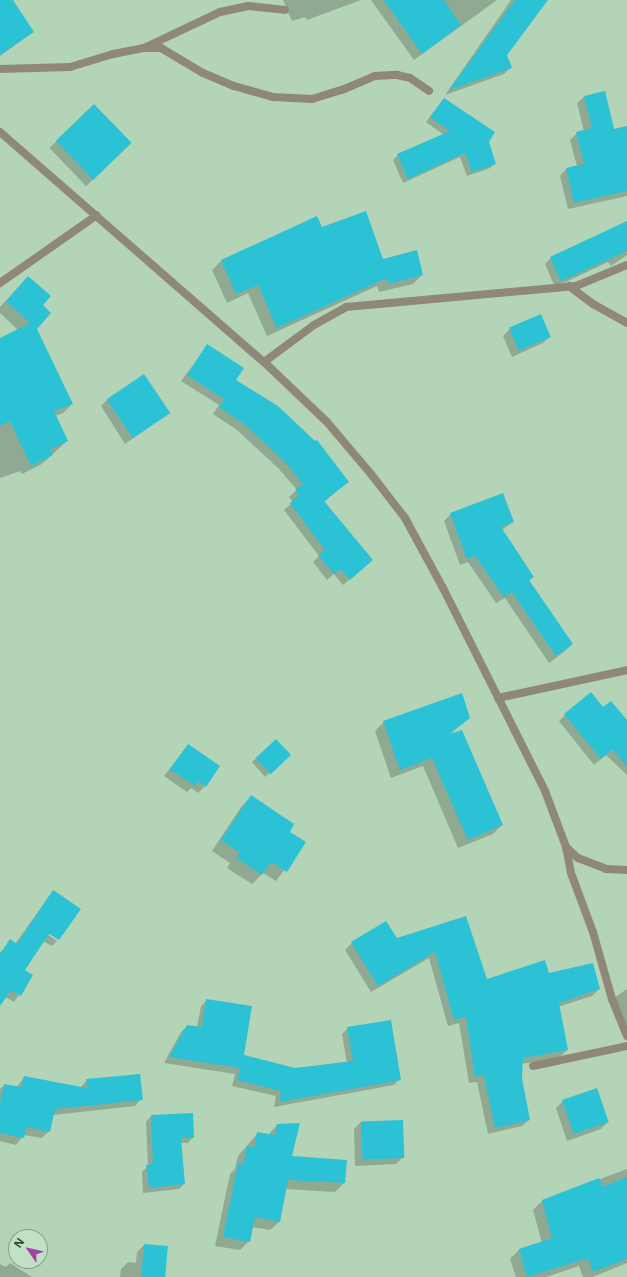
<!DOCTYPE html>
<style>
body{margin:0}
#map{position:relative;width:627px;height:1277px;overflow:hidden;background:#b4d4b7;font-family:"Noto Sans",sans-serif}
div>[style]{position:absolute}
.shadow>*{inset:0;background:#0003;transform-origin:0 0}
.building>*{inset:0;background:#2bc2d5;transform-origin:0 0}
.street>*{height:8px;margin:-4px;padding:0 4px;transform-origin:4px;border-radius:4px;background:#8f8879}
span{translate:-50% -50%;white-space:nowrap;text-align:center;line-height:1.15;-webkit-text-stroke:3px #c1e1c4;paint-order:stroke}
.north{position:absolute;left:8px;top:1229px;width:40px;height:40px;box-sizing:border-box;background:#c1e1c4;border:1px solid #88a18b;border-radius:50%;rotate:304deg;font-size:11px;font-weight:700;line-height:16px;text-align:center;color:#334035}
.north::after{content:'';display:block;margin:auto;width:14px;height:18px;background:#a43fa3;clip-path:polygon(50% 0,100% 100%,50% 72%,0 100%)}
</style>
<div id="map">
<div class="shadow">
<div style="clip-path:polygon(2px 0,11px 0,33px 32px,0 56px,0 2px)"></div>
<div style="clip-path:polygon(283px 0,361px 0,307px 20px,305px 17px,292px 21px)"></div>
<div style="clip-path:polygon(371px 0,497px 0,414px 60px)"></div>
<div style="clip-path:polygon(511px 0,547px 0,506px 55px,510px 68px,504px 74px,445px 95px)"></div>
<div style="clip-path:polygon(605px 92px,614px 130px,627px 127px,627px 196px,568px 209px,560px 176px,566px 169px,577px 166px,570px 140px,577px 133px,584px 131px,577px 103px,584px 97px)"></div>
<div style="clip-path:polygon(444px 99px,488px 141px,495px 163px,490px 168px,467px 176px,460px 157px,403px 183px,393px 160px,398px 155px,444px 135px,426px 122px)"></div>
<div style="left:94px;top:105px;width:53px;height:62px;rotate:46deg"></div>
<div style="clip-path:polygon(627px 223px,627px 255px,611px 266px,608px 262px,555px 287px,545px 264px,551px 258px)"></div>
<div style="clip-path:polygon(321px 228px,382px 260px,422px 275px,413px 284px,379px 292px,377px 286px,267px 336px,248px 293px,227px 303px,212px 270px,221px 261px)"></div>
<div style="clip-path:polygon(28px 277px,41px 305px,36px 329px,72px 404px,63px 413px,55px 416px,67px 441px,42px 464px,22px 474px,20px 471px,0 478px,0 339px,18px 330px,0 313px,0 307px)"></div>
<div style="clip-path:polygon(510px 329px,550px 336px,543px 343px,512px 357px,503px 336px)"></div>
<div style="clip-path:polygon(208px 345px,234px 381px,348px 481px,324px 502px,372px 560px,343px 585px,334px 574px,327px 580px,313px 562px,319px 556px,284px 510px,293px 502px,289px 497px,297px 490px,279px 469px,237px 430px,213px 414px,219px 405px,181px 381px)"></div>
<div style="clip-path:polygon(108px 399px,169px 413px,125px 444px,101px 406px)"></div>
<div style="clip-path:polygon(451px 514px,513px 522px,502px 530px,533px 577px,528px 581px,572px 644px,565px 651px,549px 663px,505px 598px,496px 603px,468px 562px,460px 565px,444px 521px)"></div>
<div style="clip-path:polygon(603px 709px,627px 722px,627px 775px,606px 755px,594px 765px,559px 721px,565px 715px)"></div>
<div style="clip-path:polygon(469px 718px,450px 734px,502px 825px,493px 834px,458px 848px,423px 766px,391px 778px,375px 731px,384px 722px)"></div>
<div style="clip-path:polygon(276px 740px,286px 758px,265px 777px,252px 762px)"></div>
<div style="clip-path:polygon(188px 745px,205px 786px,198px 793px,191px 788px,187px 792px,164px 776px)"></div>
<div style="clip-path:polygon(251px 797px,289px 832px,305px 843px,276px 881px,263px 873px,252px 884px,227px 868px,230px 863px,212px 851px,241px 807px)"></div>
<div style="clip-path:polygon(53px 891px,44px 932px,57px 941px,52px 946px,43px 941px,23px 970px,32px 975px,14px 1002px,0 994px,0 953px,10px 941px,15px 944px)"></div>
<div style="clip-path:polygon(465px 917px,486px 980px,549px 975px,599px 989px,592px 996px,558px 1007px,567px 1050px,560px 1057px,522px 1064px,521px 1078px,529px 1120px,522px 1126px,488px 1134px,477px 1082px,469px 1083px,459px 1023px,448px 1026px,429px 958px,371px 992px,345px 950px,352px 943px,397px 940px)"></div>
<div style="clip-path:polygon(627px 989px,627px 1034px,615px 997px)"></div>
<div style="clip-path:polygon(207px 1000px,243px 1056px,295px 1069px,347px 1063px,342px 1034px,348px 1028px,400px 1079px,394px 1085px,274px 1107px,276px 1096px,232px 1086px,235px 1074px,164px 1063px,181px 1032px,187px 1026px,197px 1027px,201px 1006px)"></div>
<div style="clip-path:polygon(24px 1077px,80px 1088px,87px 1080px,141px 1099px,135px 1106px,53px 1115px,49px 1131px,42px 1138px,24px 1135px,16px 1145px,0 1141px,0 1089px,5px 1085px,17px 1087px)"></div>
<div style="clip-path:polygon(563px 1101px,608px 1122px,601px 1129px,567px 1141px,556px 1108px)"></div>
<div style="clip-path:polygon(151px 1116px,193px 1137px,188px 1143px,180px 1143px,184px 1184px,179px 1189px,143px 1193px,142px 1172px,148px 1166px,146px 1122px)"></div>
<div style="clip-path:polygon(402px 1121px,403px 1157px,396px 1164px,355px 1166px,354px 1129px,361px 1122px)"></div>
<div style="clip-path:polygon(277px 1125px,291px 1157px,344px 1183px,335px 1192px,286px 1189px,279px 1222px,270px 1230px,252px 1227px,249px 1241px,240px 1250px,215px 1246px,230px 1174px,235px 1169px,238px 1156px,258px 1133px,268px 1135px)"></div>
<div style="clip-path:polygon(627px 1169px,627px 1263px,593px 1277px,583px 1277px,579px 1266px,546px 1277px,516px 1277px,510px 1259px,519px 1250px,542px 1243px,533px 1210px,542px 1201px)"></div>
<div style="clip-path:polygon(144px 1245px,164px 1277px,120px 1277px,121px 1269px,128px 1262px,136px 1263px,137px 1252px)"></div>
<div style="clip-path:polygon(10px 1263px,32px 1277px,0 1277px,0 1264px,6px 1267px)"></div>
</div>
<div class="building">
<div style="clip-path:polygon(0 0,13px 0,34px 32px,0 55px)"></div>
<div style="clip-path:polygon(384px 0,444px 0,461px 25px,422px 54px)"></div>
<div style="clip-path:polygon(515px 0,548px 0,507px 55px,512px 68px,449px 90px)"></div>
<div style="clip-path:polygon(605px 91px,614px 129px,627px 126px,627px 191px,574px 203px,566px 168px,584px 164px,576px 132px,592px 128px,584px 96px)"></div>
<div style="clip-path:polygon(444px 98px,495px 132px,489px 142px,496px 164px,472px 172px,465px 153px,408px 179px,397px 154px,450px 131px,430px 117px)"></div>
<div style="left:94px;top:104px;width:54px;height:53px;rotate:46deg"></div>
<div style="clip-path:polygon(366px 211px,383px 259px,417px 250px,423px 275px,388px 284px,387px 278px,277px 328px,258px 285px,236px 294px,221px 260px,317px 216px,322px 227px)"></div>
<div style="clip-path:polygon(627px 221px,627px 251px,561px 281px,550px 257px)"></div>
<div style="clip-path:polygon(28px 276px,51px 296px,43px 305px,51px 313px,37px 329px,73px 404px,54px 411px,68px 441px,50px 450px,53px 455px,31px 466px,10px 421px,0 426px,0 338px,30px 323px,6px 301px)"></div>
<div style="left:541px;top:314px;width:25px;height:35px;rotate:67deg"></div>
<div style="clip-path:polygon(207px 344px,244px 368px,236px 380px,278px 406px,315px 441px,317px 440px,349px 482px,324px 501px,373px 560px,350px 580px,341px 569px,334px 574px,318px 555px,325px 550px,290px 503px,299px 495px,295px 490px,303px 484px,285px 462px,244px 424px,219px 407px,224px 399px,187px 375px)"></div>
<div style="left:144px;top:374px;width:47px;height:45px;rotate:56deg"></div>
<div style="clip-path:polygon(503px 493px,514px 522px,501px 527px,534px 577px,529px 580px,573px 644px,556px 656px,512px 592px,504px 597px,475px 556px,467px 559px,450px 513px)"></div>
<div style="clip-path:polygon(591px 692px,603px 707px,611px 701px,627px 720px,627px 767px,613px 749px,601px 759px,564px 714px)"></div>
<div style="clip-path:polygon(462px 693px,470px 718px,449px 734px,462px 730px,503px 825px,468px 840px,432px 758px,400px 770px,383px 721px)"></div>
<div style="left:276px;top:739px;width:22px;height:28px;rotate:47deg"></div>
<div style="clip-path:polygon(188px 744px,220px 766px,206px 787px,198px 781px,195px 786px,170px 769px)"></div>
<div style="clip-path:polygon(251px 795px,294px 824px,290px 832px,306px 842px,287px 872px,271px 862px,262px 875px,236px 858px,240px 853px,221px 840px)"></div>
<div style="clip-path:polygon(53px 890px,81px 909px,59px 940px,49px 934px,25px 970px,33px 975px,21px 996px,11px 990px,0 1006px,0 954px,10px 939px,17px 944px)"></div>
<div style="clip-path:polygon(466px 916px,487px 979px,545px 960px,549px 973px,593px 963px,600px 989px,559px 1003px,568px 1050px,523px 1058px,522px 1078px,530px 1120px,495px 1128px,484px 1075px,475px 1077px,466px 1017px,454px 1020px,435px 952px,378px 986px,351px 942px,386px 921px,397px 938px)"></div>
<div style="clip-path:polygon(206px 999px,252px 1006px,244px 1055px,295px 1068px,353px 1061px,347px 1027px,391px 1020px,401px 1080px,280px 1102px,281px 1091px,237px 1080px,240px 1068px,169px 1057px,187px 1025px,202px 1027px)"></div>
<div style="clip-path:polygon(140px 1074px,143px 1100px,55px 1109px,50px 1132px,27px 1127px,24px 1138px,0 1133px,0 1104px,4px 1084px,22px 1087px,24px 1076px,87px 1088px,86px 1079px)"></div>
<div style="left:597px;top:1088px;width:36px;height:37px;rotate:71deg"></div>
<div style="clip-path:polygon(193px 1113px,194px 1138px,181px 1138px,185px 1184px,149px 1188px,146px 1165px,153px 1164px,151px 1115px)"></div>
<div style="left:403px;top:1120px;width:38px;height:42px;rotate:88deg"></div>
<div style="clip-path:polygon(300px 1123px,292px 1156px,347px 1160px,345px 1183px,288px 1180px,280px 1222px,255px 1217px,250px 1242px,223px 1237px,238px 1164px,243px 1165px,247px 1146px,254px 1148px,257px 1132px,275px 1135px,277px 1124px)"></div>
<div style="clip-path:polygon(627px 1177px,627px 1259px,593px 1272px,588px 1258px,527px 1277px,519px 1249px,552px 1238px,542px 1200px,599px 1178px,603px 1187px)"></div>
<div style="left:144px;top:1244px;width:24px;height:33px;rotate:5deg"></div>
</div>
<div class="street">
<div style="left:146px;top:47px;width:82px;rotate:-25.3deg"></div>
<div style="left:220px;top:12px;width:29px;rotate:-12deg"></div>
<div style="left:248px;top:6px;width:37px;rotate:6deg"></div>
<div style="left:0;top:69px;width:70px;rotate:-1.6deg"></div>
<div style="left:70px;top:67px;width:45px;rotate:-16.8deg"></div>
<div style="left:113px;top:54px;width:31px;rotate:-11deg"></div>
<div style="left:143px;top:48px;width:18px"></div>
<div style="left:161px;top:48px;width:49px;rotate:30.8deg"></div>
<div style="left:203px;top:73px;width:34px;rotate:23deg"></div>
<div style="left:234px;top:86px;width:41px;rotate:15.8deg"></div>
<div style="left:273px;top:97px;width:39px;rotate:3deg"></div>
<div style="left:312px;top:99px;width:31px;rotate:-17deg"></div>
<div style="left:342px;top:90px;width:36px;rotate:-23deg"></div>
<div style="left:375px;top:76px;width:22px;rotate:-3deg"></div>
<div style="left:397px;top:75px;width:13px;rotate:13deg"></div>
<div style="left:410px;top:78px;width:23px;rotate:34deg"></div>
<div style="left:0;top:132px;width:350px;rotate:41.1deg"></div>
<div style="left:264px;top:362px;width:87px;rotate:43.6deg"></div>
<div style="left:327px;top:422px;width:68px;rotate:49.8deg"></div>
<div style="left:371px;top:474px;width:56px;rotate:52.3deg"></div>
<div style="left:405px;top:518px;width:80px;rotate:61.5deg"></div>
<div style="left:443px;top:588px;width:227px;rotate:63.3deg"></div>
<div style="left:545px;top:791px;width:60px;rotate:69.4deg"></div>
<div style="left:566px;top:847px;width:16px;rotate:43deg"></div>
<div style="left:578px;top:858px;width:30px;rotate:21deg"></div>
<div style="left:606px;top:869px;width:21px;rotate:3deg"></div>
<div style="left:0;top:283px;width:118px;rotate:-35deg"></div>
<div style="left:569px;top:286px;width:30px;rotate:37deg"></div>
<div style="left:593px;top:304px;width:39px;rotate:29deg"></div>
<div style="left:264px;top:362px;width:62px;rotate:-36.5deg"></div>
<div style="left:314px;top:325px;width:37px;rotate:-29deg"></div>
<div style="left:346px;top:307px;width:231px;rotate:-5.2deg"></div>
<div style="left:576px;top:286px;width:55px;rotate:-22.4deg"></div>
<div style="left:498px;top:698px;width:132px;rotate:-12.2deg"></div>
<div style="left:566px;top:847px;width:26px;rotate:79deg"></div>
<div style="left:571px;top:873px;width:63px;rotate:69.6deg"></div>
<div style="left:593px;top:932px;width:70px;rotate:74.2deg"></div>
<div style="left:612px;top:999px;width:40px;rotate:68deg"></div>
<div style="left:533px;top:1066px;width:96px;rotate:-12deg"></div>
</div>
<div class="north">N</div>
</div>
